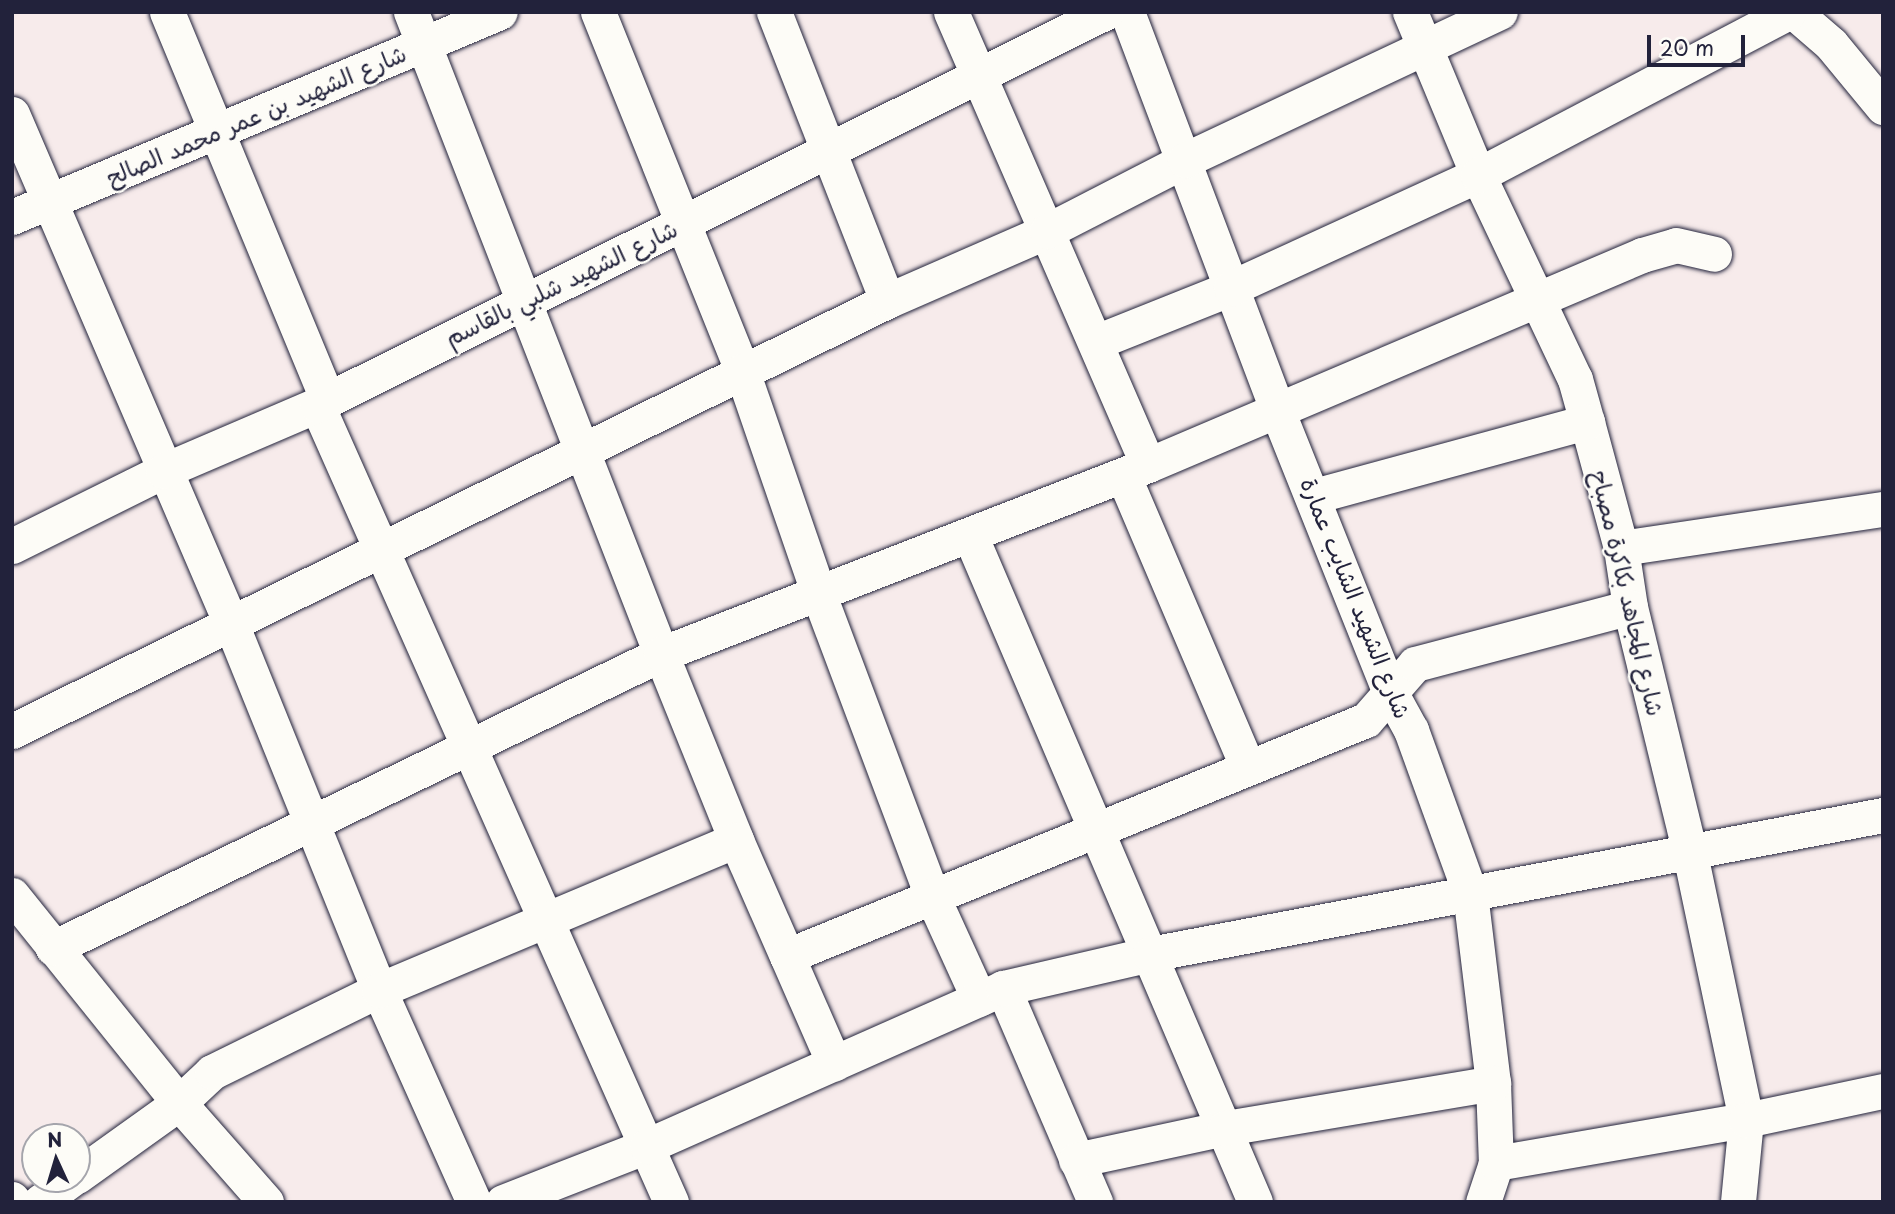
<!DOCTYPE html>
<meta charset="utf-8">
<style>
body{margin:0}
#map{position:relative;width:1895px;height:1214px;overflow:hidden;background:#f7ebeb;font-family:"Playpen Sans","Playpen Sans Arabic",sans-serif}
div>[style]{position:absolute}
.roads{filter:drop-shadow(0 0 2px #22223b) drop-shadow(0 0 2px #22223b)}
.street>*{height:35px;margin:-17.5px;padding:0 17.5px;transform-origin:17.5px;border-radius:17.5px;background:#fdfcf7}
span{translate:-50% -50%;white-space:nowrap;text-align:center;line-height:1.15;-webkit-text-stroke:5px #fdfcf7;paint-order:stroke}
.street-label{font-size:23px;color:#22223b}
.frame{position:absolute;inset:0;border:14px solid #22223b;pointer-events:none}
.north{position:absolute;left:21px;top:1123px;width:70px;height:70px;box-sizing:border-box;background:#fdfcf7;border:2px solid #a5a5ac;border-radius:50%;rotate:356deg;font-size:19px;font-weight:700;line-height:28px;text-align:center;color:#22223b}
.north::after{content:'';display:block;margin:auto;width:24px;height:32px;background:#22223b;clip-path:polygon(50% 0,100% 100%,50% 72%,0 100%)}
.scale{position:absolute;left:1647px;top:35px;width:98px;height:32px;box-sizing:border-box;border:4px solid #22223b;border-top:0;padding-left:9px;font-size:21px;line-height:24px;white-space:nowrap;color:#22223b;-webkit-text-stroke:5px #fdfcf7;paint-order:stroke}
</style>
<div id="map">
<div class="roads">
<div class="street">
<div style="left:167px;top:12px;width:418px;rotate:67.5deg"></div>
<div style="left:411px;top:12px;width:689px;rotate:68.72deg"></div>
<div style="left:661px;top:654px;width:201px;rotate:68deg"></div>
<div style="left:736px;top:840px;width:244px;rotate:66.3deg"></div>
<div style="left:598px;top:12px;width:387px;rotate:68.1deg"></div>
<div style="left:742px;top:371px;width:237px;rotate:71deg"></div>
<div style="left:819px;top:595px;width:322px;rotate:69.4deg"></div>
<div style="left:932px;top:896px;width:113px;rotate:65.5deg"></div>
<div style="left:774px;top:12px;width:310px;rotate:68.6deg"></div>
<div style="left:951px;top:12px;width:494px;rotate:66.5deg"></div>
<div style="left:1127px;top:12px;width:425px;rotate:69.3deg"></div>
<div style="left:1277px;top:410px;width:302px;rotate:68.2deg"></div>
<div style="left:1389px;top:690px;width:46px;rotate:61.2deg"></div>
<div style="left:1411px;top:730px;width:173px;rotate:70.1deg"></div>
<div style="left:1470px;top:893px;width:191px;rotate:83.1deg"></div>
<div style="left:1493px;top:1083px;width:80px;rotate:87.9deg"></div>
<div style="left:1496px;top:1163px;width:41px;rotate:108.4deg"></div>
<div style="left:1410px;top:12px;width:177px;rotate:67.4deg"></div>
<div style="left:1478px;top:175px;width:226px;rotate:64.6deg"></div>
<div style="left:1575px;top:379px;width:45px;rotate:74.4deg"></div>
<div style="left:1587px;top:422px;width:131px;rotate:74.9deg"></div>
<div style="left:1621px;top:548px;width:60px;rotate:81.3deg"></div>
<div style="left:1630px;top:607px;width:249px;rotate:76.3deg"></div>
<div style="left:1689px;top:849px;width:277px;rotate:78.1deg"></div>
<div style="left:1746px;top:1120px;width:82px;rotate:95.6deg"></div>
<div style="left:1794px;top:12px;width:49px;rotate:40.9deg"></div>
<div style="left:1831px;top:44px;width:82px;rotate:50.5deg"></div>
<div style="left:12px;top:114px;width:557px;rotate:66.75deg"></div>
<div style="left:232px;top:626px;width:393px;rotate:68deg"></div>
<div style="left:379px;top:990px;width:232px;rotate:65.9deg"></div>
<div style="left:12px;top:217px;width:529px;rotate:-22.79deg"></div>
<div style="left:1096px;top:342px;width:145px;rotate:-21.8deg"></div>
<div style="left:1231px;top:288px;width:272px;rotate:-24.6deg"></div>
<div style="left:1478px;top:175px;width:350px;rotate:-27.7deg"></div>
<div style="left:317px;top:405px;width:872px;rotate:66.05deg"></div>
<div style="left:1123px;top:475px;width:316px;rotate:66.9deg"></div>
<div style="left:1314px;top:496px;width:283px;rotate:-15.2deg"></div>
<div style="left:970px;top:535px;width:725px;rotate:66.86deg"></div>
<div style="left:12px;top:546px;width:169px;rotate:-26.4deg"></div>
<div style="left:163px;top:471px;width:168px;rotate:-23.2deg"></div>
<div style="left:317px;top:405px;width:881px;rotate:-26.48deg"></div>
<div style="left:1621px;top:548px;width:265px;rotate:-8.5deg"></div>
<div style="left:12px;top:731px;width:975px;rotate:-26.17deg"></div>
<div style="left:887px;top:301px;width:175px;rotate:-23.6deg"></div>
<div style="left:1047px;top:231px;width:155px;rotate:-27.2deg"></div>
<div style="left:1185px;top:160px;width:348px;rotate:-25.2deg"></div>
<div style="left:12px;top:895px;width:267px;rotate:51.2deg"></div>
<div style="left:179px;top:1103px;width:132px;rotate:48.7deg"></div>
<div style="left:53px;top:948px;width:675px;rotate:-25.81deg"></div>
<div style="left:661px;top:654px;width:522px;rotate:-21.21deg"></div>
<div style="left:1148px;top:465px;width:537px;rotate:-23.03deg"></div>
<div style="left:1642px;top:255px;width:35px;rotate:-16deg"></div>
<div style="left:1676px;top:245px;width:39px;rotate:13deg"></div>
<div style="left:787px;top:956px;width:625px;rotate:-22.18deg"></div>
<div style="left:1366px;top:720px;width:74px;rotate:-48.8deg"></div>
<div style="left:1415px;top:664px;width:222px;rotate:-14.8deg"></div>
<div style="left:1003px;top:988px;width:233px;rotate:66.7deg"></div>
<div style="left:1076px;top:1160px;width:152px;rotate:-12.1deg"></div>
<div style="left:1225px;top:1128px;width:272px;rotate:-9.5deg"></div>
<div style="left:1496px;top:1163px;width:254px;rotate:-9.8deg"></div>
<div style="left:1746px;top:1120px;width:140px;rotate:-12deg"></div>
<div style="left:77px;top:1176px;width:125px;rotate:-35.6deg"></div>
<div style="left:179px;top:1103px;width:45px;rotate:-43.2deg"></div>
<div style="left:212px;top:1072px;width:186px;rotate:-26.2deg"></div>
<div style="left:379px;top:990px;width:387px;rotate:-22.8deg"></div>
<div style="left:12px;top:1199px;width:4px;rotate:56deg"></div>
<div style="left:40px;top:1202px;width:39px;rotate:-36deg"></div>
<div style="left:503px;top:1202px;width:155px;rotate:-21.3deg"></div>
<div style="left:647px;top:1146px;width:389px;rotate:-23.9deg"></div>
<div style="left:1003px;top:988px;width:151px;rotate:-13deg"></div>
<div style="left:1150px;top:954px;width:746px;rotate:-10.74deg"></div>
</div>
</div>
<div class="street-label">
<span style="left:256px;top:115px;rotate:-23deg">شارع الشهيد بن عمر محمد الصالح</span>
<span style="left:561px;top:283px;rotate:-26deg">شارع الشهيد شلبي بالقاسم</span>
<span style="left:1628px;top:593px;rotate:77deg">شارع المجاهد بكاكرة مصباح</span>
<span style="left:1356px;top:598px;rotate:68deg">شارع الشهيد الشايب عمارة</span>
</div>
<div class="frame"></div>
<div class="north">N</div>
<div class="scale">20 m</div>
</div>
